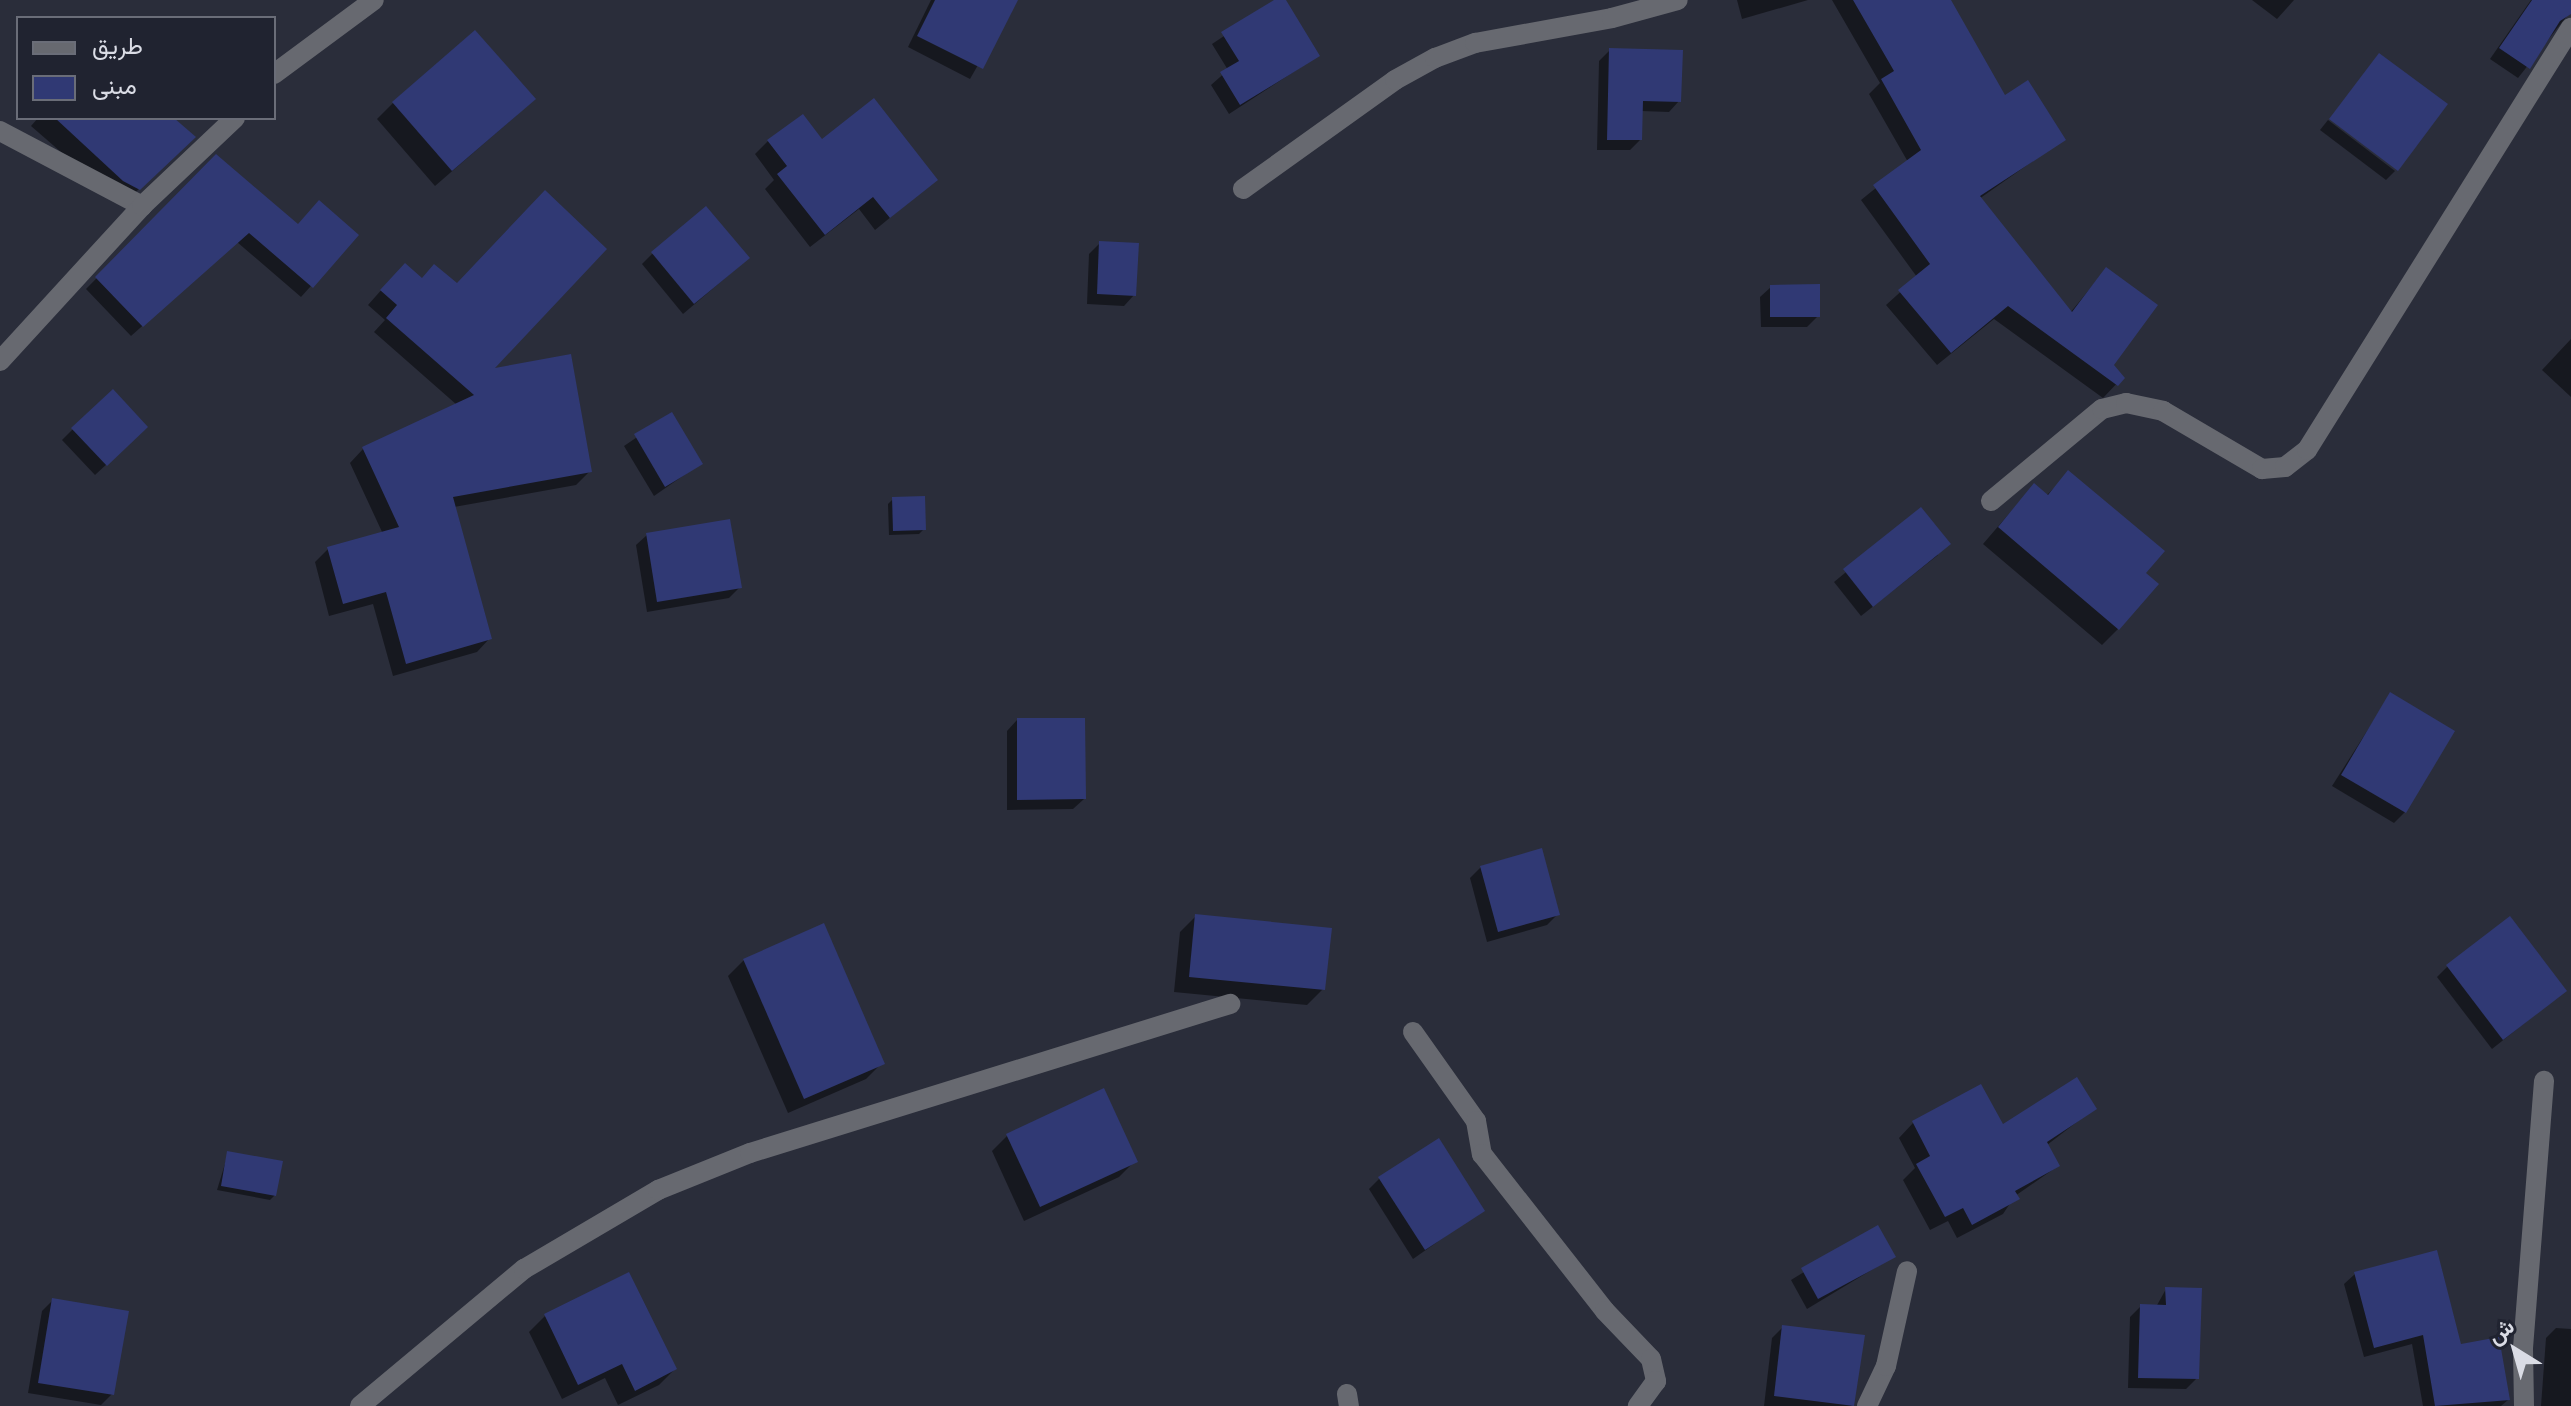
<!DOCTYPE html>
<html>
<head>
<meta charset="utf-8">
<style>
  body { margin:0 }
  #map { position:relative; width:2571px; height:1406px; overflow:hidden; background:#2a2d3a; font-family:Lato,Vazirmatn,sans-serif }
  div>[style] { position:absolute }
  .shadow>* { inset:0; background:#0007 }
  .building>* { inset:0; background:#303974 }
  .street>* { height:20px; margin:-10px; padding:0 10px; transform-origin:10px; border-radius:10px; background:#676970 }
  span { translate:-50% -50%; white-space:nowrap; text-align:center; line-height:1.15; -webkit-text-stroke:6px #202330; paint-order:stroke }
  .legend { position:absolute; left:16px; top:16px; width:260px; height:104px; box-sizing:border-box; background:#202330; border:2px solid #6a6d78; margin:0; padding:10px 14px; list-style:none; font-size:24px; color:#dadce5 }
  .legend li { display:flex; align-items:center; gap:16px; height:40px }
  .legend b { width:40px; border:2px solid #6a6d78 }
  .north { position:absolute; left:2475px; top:1310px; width:80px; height:80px; -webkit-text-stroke:6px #202330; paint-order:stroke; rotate:323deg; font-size:22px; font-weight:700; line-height:32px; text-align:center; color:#dadce5 }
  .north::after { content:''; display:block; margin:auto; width:28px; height:36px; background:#dadce5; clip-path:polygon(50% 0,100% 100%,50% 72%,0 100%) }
</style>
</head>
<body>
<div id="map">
  <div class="shadow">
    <i style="clip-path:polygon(931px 0,1015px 0,970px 79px,908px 47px)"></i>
    <i style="clip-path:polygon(1278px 0,1284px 0,1318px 56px,1229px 114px,1211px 85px,1228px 70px,1212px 44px)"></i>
    <i style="clip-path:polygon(1737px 0,1808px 0,1742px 19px)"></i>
    <i style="clip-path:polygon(1832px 0,1949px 0,2005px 98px,2063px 140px,1979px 199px,2070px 313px,2106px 269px,2112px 365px,2122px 378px,2103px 398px,1994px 319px,1937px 365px,1886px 305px,1917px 277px,1861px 200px,1908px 162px,1869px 94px,1880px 83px)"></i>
    <i style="clip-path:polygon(2252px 0,2294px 0,2277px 19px)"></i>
    <i style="clip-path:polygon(2531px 0,2552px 0,2570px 12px,2518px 78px,2490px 59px)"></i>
    <i style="clip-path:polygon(1610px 50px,1679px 101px,1669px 112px,1641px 111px,1640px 140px,1630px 150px,1597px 150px,1599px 61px)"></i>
    <i style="clip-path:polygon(393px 103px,517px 115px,435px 186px,377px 119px)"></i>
    <i style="clip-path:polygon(38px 118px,171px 118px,177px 153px,122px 205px,31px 126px)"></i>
    <i style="clip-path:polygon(2328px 120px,2395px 171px,2386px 180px,2320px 130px)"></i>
    <i style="clip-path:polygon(768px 141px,822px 142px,936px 180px,875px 230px,859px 209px,810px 247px,765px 189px,774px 180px,755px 154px)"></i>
    <i style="clip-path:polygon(216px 157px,297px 227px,356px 236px,301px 297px,237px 242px,131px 336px,86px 289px)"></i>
    <i style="clip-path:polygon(1100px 243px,1134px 295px,1124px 306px,1087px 304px,1089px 254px)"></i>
    <i style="clip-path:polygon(652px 254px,737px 268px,683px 314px,642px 264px)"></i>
    <i style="clip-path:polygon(391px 279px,590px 471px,576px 485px,454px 507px,490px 638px,477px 652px,393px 676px,373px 604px,329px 616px,315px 562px,328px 549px,383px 534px,350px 463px,363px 449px,457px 405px,374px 332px,385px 320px,368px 305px)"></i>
    <i style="clip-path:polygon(1771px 287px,1818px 316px,1807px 327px,1761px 327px,1760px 297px)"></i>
    <i style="clip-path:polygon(2571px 339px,2571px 397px,2542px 370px)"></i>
    <i style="clip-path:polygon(671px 414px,700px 464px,654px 496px,624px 446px)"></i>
    <i style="clip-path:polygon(73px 429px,135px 438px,95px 475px,62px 440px)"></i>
    <i style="clip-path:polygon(2069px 473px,2118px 629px,2102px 645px,1983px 544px,2019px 502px,2046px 496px)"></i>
    <i style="clip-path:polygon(893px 499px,924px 529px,919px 534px,889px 535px,888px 504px)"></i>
    <i style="clip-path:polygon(1921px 510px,1938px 555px,1861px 616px,1834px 582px)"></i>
    <i style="clip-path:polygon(647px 535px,740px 587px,729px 598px,647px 612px,636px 545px)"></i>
    <i style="clip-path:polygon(2390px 695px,2405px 812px,2394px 823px,2332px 786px)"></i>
    <i style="clip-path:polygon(1017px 720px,1084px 799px,1073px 809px,1007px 810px,1007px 731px)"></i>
    <i style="clip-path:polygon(1481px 867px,1558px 914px,1547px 925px,1487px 942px,1470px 878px)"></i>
    <i style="clip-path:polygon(1196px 916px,1323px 989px,1307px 1005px,1174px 992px,1180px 932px)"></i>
    <i style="clip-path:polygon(744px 960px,882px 1063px,866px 1079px,788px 1113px,728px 976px)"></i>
    <i style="clip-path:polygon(2448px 966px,2565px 991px,2492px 1049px,2437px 977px)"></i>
    <i style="clip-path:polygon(2095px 1108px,2047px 1145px,2058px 1166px,2015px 1196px,2003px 1214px,1957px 1238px,1948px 1221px,1930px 1230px,1903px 1180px,1915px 1168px,1899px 1138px,1913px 1123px,2002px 1126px)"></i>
    <i style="clip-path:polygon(1008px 1135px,1135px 1161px,1119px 1177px,1024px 1221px,992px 1151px)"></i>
    <i style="clip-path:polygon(228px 1154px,275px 1195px,270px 1200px,217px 1190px)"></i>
    <i style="clip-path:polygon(1380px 1178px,1483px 1210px,1413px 1259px,1369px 1189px)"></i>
    <i style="clip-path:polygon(1877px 1227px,1893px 1257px,1807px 1309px,1791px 1280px)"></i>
    <i style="clip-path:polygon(2355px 1274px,2460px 1346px,2508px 1400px,2501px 1406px,2423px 1406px,2412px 1344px,2364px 1357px,2344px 1284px)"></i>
    <i style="clip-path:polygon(2166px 1289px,2197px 1378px,2186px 1389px,2128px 1388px,2130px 1317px,2141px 1306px,2156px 1307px)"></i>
    <i style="clip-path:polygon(53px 1300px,112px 1394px,101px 1405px,28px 1393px,42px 1311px)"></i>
    <i style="clip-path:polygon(545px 1316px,675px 1369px,659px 1385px,618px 1405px,605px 1378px,562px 1399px,529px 1332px)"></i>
    <i style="clip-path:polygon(1783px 1327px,1852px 1405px,1851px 1406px,1764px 1406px,1772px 1338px)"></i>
    <i style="clip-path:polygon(2556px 1328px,2571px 1329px,2571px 1406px,2541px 1406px,2546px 1338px)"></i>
  </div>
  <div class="building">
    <i style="clip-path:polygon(935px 0,1018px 0,983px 69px,917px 36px)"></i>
    <i style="clip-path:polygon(1274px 0,1286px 0,1320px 56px,1240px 105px,1220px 72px,1239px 61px,1221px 32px)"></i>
    <i style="clip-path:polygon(1853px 0,1951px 0,2005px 95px,2028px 80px,2066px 140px,1980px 196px,2072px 312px,2106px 267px,2158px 305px,2114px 365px,2125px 378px,2118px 386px,2008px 306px,1951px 353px,1898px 290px,1930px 264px,1873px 185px,1921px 150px,1881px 79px,1894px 71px)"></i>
    <i style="clip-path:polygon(2532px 0,2571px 0,2571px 14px,2560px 21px,2530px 69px,2499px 48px)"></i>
    <i style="clip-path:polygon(475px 30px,536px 99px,452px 171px,392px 102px)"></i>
    <i style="clip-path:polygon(1609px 48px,1683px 50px,1681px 102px,1643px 101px,1642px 140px,1607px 140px)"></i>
    <i style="clip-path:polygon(2379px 53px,2448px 104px,2398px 171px,2329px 119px)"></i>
    <i style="clip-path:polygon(874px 98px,938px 180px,890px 218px,873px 197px,825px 235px,777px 174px,787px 166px,767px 140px,803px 114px,822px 139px)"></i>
    <i style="clip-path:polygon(55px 118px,174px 118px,196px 137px,140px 190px,123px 181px)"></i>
    <i style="clip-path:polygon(216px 154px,298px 224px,319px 200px,359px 235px,313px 288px,249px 233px,143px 327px,95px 277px)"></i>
    <i style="clip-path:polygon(545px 190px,607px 249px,495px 368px,571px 354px,592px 472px,453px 497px,492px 639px,406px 664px,386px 592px,343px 604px,327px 547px,399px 527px,362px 447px,474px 395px,386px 318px,397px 305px,380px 290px,405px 263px,422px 278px,434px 264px,457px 283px)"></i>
    <i style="clip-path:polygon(706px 206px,750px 258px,694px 304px,651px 252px)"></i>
    <i style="clip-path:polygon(1099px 241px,1139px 243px,1136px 296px,1097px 294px)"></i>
    <i style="clip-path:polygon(1820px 284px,1820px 317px,1770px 317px,1770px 285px)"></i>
    <i style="clip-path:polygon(113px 389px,148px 427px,107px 466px,71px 428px)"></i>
    <i style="clip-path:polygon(672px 412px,703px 464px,665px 487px,634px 434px)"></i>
    <i style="clip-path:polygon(2068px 470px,2165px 551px,2146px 573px,2159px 584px,2119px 630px,1998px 527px,2034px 483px,2048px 495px)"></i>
    <i style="clip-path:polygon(925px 496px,926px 530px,893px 531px,892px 497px)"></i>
    <i style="clip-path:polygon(1921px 507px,1951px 544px,1873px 607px,1843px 569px)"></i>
    <i style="clip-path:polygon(730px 519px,742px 588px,657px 602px,646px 533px)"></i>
    <i style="clip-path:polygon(2390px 692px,2455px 731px,2406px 813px,2341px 775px)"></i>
    <i style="clip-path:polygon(1017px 718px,1085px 718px,1086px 799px,1017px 800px)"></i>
    <i style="clip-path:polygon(1542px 848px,1560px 915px,1498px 932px,1480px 866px)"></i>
    <i style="clip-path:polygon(1195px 914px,1332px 928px,1325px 990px,1189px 977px)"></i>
    <i style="clip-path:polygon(2510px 916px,2567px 991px,2503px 1040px,2446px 965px)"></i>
    <i style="clip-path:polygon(824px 923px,885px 1064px,804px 1099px,743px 959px)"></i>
    <i style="clip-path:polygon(2077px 1077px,2097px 1109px,2047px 1142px,2060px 1166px,2015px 1191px,2020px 1199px,1972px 1225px,1963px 1208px,1945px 1217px,1916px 1164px,1930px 1156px,1912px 1121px,1981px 1084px,2003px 1124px)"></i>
    <i style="clip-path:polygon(1104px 1088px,1138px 1162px,1040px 1207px,1006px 1134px)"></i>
    <i style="clip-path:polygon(1439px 1138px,1485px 1211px,1425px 1250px,1378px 1177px)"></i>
    <i style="clip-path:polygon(227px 1151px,283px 1161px,276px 1196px,221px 1186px)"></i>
    <i style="clip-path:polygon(1878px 1225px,1896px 1257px,1818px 1299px,1801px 1268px)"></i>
    <i style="clip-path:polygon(2437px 1250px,2461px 1344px,2499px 1337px,2510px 1400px,2435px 1406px,2423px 1335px,2374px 1348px,2354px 1272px)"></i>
    <i style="clip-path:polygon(629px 1272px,677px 1369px,635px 1391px,622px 1364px,578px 1385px,544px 1314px)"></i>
    <i style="clip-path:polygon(2165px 1287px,2202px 1288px,2199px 1379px,2138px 1378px,2140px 1304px,2166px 1305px)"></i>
    <i style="clip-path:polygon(52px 1298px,129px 1311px,114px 1395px,38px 1383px)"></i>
    <i style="clip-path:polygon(1782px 1325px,1865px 1335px,1854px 1406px,1774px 1396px)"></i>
  </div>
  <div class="street">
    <i style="left:274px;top:74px;width:124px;rotate:-36.5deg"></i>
    <i style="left:0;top:131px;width:161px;rotate:27.8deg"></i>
    <i style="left:1243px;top:189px;width:187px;rotate:-35.6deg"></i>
    <i style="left:1395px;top:80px;width:46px;rotate:-28.8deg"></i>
    <i style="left:1435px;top:58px;width:43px;rotate:-20.6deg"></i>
    <i style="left:1475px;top:43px;width:139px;rotate:-10.3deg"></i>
    <i style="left:1612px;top:18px;width:68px;rotate:-15.3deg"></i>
    <i style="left:0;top:361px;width:210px;rotate:-47.5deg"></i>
    <i style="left:142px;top:206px;width:128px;rotate:-43.4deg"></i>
    <i style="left:1991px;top:501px;width:144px;rotate:-39.7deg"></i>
    <i style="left:2102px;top:409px;width:25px;rotate:-14deg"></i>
    <i style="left:2126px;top:403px;width:38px;rotate:12deg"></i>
    <i style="left:2163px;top:411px;width:115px;rotate:30.4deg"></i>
    <i style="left:2262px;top:469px;width:23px;rotate:-5deg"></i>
    <i style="left:2285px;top:467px;width:28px;rotate:-38deg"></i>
    <i style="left:2307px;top:450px;width:498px;rotate:-58deg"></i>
    <i style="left:1413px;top:1032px;width:109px;rotate:54.7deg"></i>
    <i style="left:1476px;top:1121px;width:34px;rotate:80deg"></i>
    <i style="left:1482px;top:1154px;width:199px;rotate:51.9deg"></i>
    <i style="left:1605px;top:1311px;width:66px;rotate:46.2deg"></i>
    <i style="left:1651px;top:1359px;width:23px;rotate:77deg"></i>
    <i style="left:1656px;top:1381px;width:31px;rotate:126deg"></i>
    <i style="left:1347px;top:1394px;width:12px;rotate:81deg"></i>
    <i style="left:360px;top:1406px;width:214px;rotate:-39.9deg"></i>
    <i style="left:524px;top:1269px;width:156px;rotate:-30.5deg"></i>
    <i style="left:658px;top:1190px;width:99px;rotate:-21.9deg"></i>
    <i style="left:750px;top:1153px;width:503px;rotate:-17.25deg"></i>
    <i style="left:1867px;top:1406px;width:44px;rotate:-64.6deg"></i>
    <i style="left:1886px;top:1366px;width:97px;rotate:-77.5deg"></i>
    <i style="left:2524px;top:1406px;width:58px;rotate:-91deg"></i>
    <i style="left:2523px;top:1348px;width:268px;rotate:-85.5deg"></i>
  </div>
  <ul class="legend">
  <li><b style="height:10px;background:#676970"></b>طريق</li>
  <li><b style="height:22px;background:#303974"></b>مبنى</li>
  </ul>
  <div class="north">ش</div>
</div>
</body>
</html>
